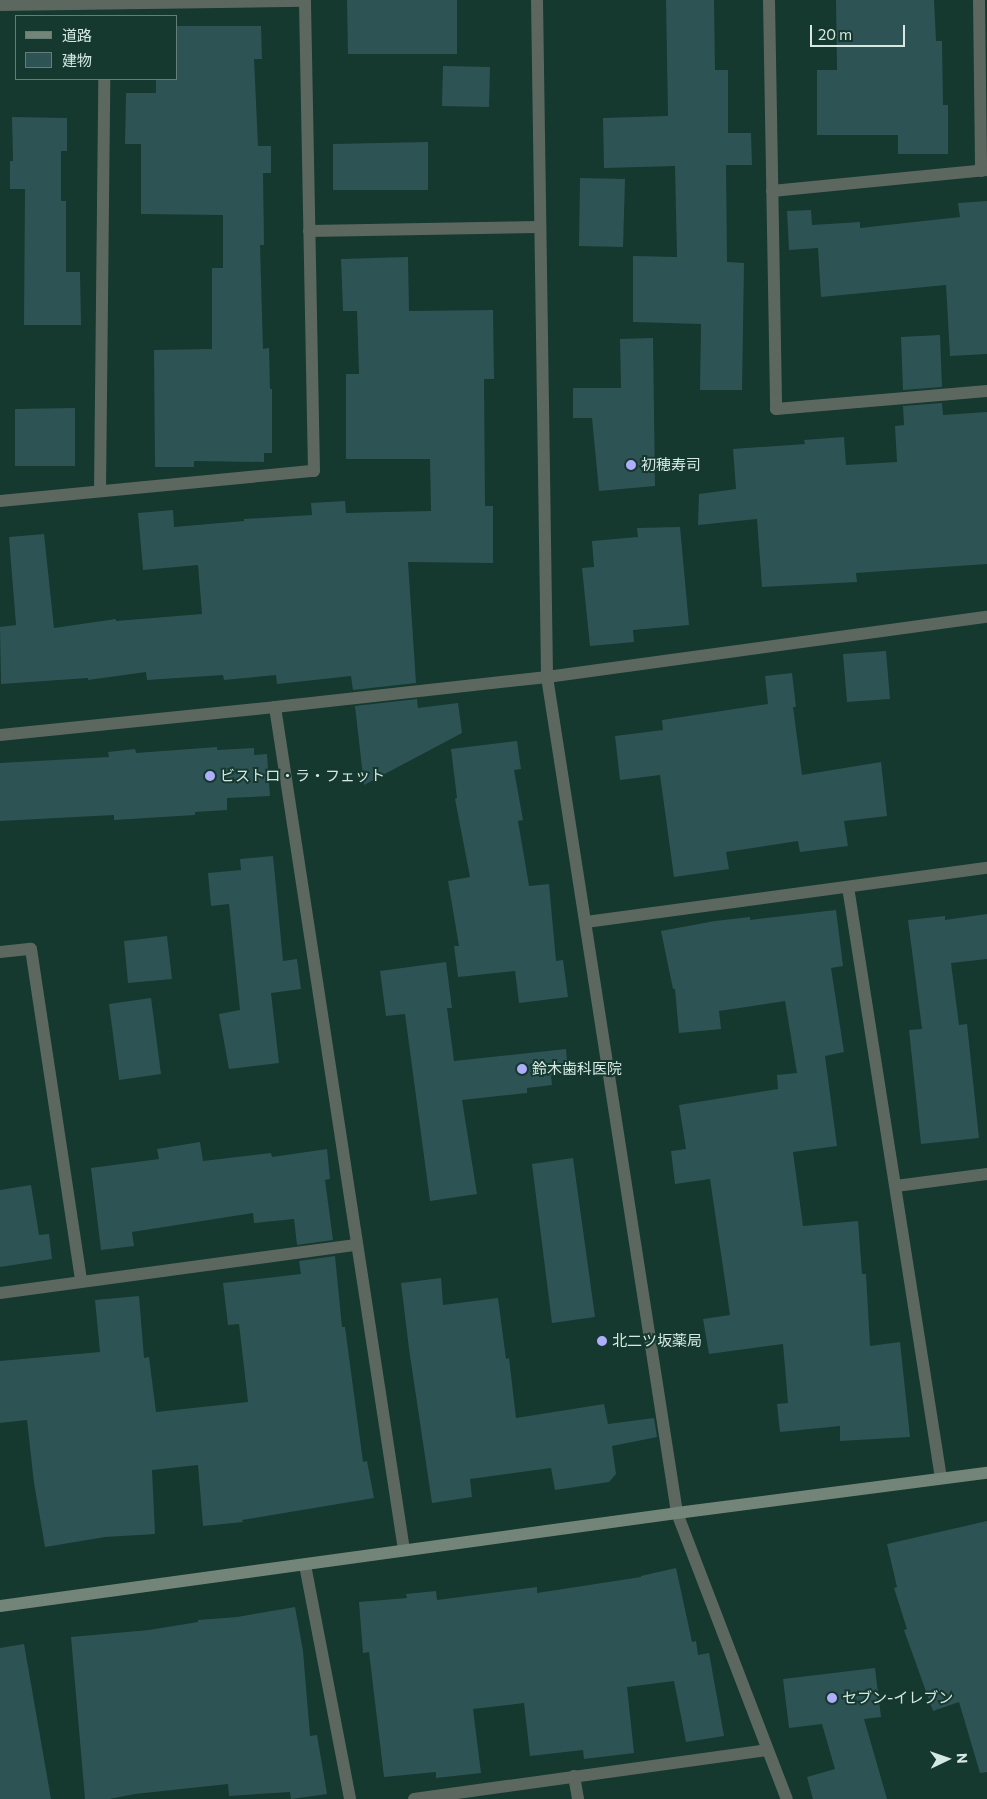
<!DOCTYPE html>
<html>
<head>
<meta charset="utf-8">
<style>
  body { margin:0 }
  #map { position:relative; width:987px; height:1799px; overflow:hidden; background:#15382f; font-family:Commissioner,"Noto Sans JP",sans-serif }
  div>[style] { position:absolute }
  .building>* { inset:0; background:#2e5354 }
  .street>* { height:12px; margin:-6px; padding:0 6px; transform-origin:6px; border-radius:6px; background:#5c675f }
  .secondary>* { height:12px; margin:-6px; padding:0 6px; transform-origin:6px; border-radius:6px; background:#738578 }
  .dots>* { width:14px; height:14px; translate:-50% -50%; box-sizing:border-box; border:2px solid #15382f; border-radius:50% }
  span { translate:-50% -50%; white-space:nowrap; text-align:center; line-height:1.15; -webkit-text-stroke:4px #15382f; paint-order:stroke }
  .poi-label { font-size:15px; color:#d5e8e2 }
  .left { translate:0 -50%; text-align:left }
  .legend { position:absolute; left:15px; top:15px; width:162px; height:65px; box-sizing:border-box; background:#15382f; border:1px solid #627e77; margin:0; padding:6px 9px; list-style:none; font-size:15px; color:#d5e8e2 }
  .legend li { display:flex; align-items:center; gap:10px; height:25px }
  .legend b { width:25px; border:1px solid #627e77 }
  .north { position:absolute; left:922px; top:1734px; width:50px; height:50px; -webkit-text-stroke:4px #15382f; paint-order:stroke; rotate:87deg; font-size:14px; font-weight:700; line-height:20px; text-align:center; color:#d5e8e2 }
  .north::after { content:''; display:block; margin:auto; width:18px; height:22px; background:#d5e8e2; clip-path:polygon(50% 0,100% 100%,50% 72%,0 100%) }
  .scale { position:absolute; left:810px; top:25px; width:95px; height:22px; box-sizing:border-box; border:2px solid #d5e8e2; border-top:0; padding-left:6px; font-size:15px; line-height:18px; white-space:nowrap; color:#d5e8e2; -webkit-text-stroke:4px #15382f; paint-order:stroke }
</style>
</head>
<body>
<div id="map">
  <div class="building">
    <i style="clip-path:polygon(347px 0,457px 0,457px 54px,348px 54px)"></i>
    <i style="clip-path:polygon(666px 0,714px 0,715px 70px,728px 70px,728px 133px,751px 133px,752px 165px,726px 165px,727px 262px,744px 263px,742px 390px,700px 390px,701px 324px,633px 322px,633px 256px,677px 257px,675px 166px,604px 168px,603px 118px,668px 116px)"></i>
    <i style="clip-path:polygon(836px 0,934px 0,936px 41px,942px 41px,943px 105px,948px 105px,948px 154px,898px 154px,898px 135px,817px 135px,817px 70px,837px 70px)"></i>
    <i style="clip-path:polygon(176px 26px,261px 26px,262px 59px,254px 59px,258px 146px,271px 146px,271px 173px,263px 173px,264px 245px,260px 245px,263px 349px,269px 348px,270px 389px,272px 389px,272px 453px,264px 453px,264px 462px,194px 461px,194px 467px,155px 467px,154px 350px,212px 349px,212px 268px,223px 268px,223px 215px,141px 214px,141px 144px,125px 144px,126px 93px,156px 93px,156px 79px,176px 79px)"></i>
    <i style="clip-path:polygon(443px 66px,490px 67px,489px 107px,442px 106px)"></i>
    <i style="clip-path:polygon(12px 117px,67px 118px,67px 151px,61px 151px,61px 201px,66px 201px,66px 272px,80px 272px,81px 325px,24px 325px,25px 189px,10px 189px,10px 161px,13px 161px)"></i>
    <i style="clip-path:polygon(428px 142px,428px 190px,333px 190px,333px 144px)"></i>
    <i style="clip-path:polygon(580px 178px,625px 179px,623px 247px,579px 246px)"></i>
    <i style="clip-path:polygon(987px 201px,987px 354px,950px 356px,946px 285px,821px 297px,818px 248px,789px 250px,787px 211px,811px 210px,812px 225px,860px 222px,860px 228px,960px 217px,958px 203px)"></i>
    <i style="clip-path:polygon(408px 257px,409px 311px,493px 310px,494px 379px,484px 379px,485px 506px,493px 506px,493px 563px,408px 562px,416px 683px,353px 690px,351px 676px,277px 684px,276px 675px,224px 680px,223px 675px,147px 680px,146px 672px,88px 680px,88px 678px,1px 684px,0 627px,16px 625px,9px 537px,44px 534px,54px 628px,116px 619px,116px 621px,202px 614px,198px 565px,143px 570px,138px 513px,173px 510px,174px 527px,244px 521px,244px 519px,312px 515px,311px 503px,345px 501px,346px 513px,431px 511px,430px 459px,346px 459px,346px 374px,359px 374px,357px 311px,343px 311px,341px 259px)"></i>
    <i style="clip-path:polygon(940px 335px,942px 387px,903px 390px,901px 337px)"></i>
    <i style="clip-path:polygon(653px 338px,655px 486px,599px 491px,592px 418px,573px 418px,573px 388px,621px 388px,620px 339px)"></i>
    <i style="clip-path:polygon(942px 403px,943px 415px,987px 412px,987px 564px,856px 573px,857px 582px,762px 587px,757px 519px,698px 525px,699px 494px,736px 489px,733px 449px,805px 444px,804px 440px,844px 437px,846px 465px,897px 462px,895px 426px,904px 425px,903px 406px)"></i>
    <i style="clip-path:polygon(75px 408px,75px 466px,15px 466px,15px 409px)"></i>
    <i style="clip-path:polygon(680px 527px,689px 625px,633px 630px,634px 642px,590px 646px,582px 568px,594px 567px,592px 541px,638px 537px,637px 528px)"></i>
    <i style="clip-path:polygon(886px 651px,890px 699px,847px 702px,843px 654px)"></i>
    <i style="clip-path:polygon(792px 673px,796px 707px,793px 707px,802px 775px,881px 762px,887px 816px,844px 821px,848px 846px,800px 852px,798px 841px,726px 852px,729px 869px,674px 877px,660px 775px,620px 780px,615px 736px,663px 730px,662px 720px,768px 704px,765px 676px)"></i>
    <i style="clip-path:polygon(417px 699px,418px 708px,458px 703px,462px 733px,364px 785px,355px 706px)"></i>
    <i style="clip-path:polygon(517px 741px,521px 769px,514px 770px,523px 820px,518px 821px,529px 886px,549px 884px,556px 961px,563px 960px,568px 997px,519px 1003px,515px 971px,458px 977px,454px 946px,459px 946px,448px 881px,470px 877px,455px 799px,457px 798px,451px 749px)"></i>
    <i style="clip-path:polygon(217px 747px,217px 750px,254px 748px,254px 755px,267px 754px,270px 796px,227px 798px,227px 810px,195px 812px,195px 815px,114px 820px,114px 815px,0 821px,0 763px,109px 757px,108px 752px,135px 749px,136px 753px)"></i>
    <i style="clip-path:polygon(273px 856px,283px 961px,297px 959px,301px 989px,271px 993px,279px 1063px,229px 1069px,219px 1014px,240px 1010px,229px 904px,211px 906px,208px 873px,241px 870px,240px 859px)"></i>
    <i style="clip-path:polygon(836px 910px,843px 966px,831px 968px,844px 1052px,825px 1056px,837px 1146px,793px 1152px,803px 1226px,858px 1221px,862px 1274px,866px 1274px,870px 1346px,900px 1342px,910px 1437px,840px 1441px,840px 1426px,780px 1432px,777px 1404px,788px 1403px,783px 1344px,709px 1354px,703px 1319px,730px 1315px,710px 1179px,675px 1184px,671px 1151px,686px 1149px,679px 1105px,778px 1089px,777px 1075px,797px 1073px,785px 1001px,719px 1011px,721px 1029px,679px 1033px,675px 989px,673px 989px,661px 931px,715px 921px,750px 917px,750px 920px)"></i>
    <i style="clip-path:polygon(987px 914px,987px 959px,951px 963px,959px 1025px,967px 1024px,979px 1138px,921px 1144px,909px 1030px,922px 1029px,908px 920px,945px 916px,945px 920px)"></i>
    <i style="clip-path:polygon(167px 936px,172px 979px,128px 983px,124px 941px)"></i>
    <i style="clip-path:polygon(446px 962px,452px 1008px,447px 1008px,454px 1061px,566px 1049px,568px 1073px,551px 1075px,552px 1085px,527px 1088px,527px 1093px,462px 1100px,477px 1194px,430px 1201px,405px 1014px,386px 1016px,380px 971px)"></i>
    <i style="clip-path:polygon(151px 998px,161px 1074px,119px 1080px,109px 1004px)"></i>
    <i style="clip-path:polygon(200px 1142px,203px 1161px,271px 1153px,272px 1157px,327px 1149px,330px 1179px,325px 1180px,333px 1240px,297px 1245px,294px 1219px,254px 1223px,253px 1213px,132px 1232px,134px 1246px,101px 1250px,91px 1168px,159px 1159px,157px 1149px)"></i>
    <i style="clip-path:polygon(573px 1158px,595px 1317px,552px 1323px,532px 1164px)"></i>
    <i style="clip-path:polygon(31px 1185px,39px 1235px,49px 1234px,52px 1259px,0 1267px,0 1190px)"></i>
    <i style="clip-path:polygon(335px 1256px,342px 1327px,345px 1327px,363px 1462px,367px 1461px,374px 1498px,242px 1520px,243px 1522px,203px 1526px,198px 1465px,152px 1470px,155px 1534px,105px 1537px,45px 1547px,34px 1483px,27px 1420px,0 1423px,0 1361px,100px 1352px,95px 1300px,139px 1296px,144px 1358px,149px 1357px,156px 1412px,248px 1402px,239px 1324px,228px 1325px,223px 1283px,301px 1274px,299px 1261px)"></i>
    <i style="clip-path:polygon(441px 1278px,443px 1305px,498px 1298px,506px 1359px,509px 1358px,516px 1418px,604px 1404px,608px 1424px,654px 1418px,657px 1437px,612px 1446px,616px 1474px,609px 1482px,555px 1490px,551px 1468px,470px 1479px,472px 1497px,432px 1503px,409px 1349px,401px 1283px)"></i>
    <i style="clip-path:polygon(987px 1521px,987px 1772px,980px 1773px,959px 1702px,933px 1711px,904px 1630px,907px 1629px,894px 1588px,897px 1587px,887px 1544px)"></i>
    <i style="clip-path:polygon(676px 1568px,692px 1642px,696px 1641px,698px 1655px,709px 1653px,724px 1736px,686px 1742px,674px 1681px,627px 1687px,634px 1753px,584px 1759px,583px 1750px,530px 1756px,524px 1703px,473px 1709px,481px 1773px,436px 1778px,436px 1772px,384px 1777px,369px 1652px,363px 1653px,359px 1602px,407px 1598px,406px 1594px,436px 1591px,437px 1600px,537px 1587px,537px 1593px,641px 1577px,641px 1576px)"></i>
    <i style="clip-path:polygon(295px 1607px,303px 1651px,310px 1736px,317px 1735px,327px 1794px,291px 1799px,290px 1792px,229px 1796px,228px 1784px,135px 1794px,109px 1799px,85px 1799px,71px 1637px,149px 1630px,198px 1622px,198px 1620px,237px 1617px)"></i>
    <i style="clip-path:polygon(24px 1644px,51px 1799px,0 1799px,0 1648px)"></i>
    <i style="clip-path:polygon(875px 1668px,881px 1717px,864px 1719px,887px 1799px,813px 1799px,807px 1777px,835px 1769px,822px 1724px,789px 1728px,783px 1679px)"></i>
  </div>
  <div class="street">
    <i style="left:537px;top:0;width:677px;rotate:89.15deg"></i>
    <i style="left:547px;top:677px;width:846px;rotate:81.16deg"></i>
    <i style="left:677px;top:1513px;width:306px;rotate:69deg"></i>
    <i style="left:769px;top:0;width:409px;rotate:89deg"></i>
    <i style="left:776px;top:409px;width:212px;rotate:-4.9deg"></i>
    <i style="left:979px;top:0;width:171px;rotate:89.3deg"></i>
    <i style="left:0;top:5px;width:305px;rotate:-0.8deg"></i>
    <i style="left:772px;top:191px;width:216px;rotate:-5.6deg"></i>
    <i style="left:309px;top:231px;width:230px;rotate:-1deg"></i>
    <i style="left:100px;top:491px;width:412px;rotate:-89.4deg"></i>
    <i style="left:0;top:501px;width:315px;rotate:-5.5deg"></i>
    <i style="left:314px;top:471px;width:471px;rotate:-91.1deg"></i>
    <i style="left:275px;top:707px;width:853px;rotate:81.3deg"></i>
    <i style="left:0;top:735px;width:276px;rotate:-5.8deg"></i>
    <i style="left:275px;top:707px;width:274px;rotate:-6.3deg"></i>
    <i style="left:547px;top:677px;width:444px;rotate:-7.8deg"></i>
    <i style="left:848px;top:887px;width:598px;rotate:81.06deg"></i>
    <i style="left:586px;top:922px;width:405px;rotate:-7.7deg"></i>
    <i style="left:0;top:952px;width:31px;rotate:-6deg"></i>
    <i style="left:31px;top:949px;width:336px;rotate:81.4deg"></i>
    <i style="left:896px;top:1186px;width:92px;rotate:-7.5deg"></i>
    <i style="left:0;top:1293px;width:359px;rotate:-7.7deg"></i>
    <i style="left:305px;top:1565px;width:238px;rotate:79.1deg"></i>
    <i style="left:574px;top:1776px;width:23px;rotate:80deg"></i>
    <i style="left:414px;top:1799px;width:356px;rotate:-7.9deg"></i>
  </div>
  <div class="secondary">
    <i style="left:0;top:1606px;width:683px;rotate:-7.82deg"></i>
    <i style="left:677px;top:1513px;width:313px;rotate:-7.4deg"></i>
  </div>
  <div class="dots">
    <i style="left:631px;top:465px;background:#aeaefb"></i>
    <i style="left:210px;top:776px;background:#aeaefb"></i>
    <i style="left:522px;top:1069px;background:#aeaefb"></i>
    <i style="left:602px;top:1341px;background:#aeaefb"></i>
    <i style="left:832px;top:1698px;background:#aeaefb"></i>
  </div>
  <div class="poi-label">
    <span class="left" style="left:641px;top:465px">初穂寿司</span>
    <span class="left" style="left:220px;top:776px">ビストロ・ラ・フェット</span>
    <span class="left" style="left:532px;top:1069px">鈴木歯科医院</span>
    <span class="left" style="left:612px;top:1341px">北二ツ坂薬局</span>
    <span class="left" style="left:842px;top:1698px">セブン-イレブン</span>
  </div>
  <ul class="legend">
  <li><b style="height:6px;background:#738578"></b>道路</li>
  <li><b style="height:14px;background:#2e5354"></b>建物</li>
  </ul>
  <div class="north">N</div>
  <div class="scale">20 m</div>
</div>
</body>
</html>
